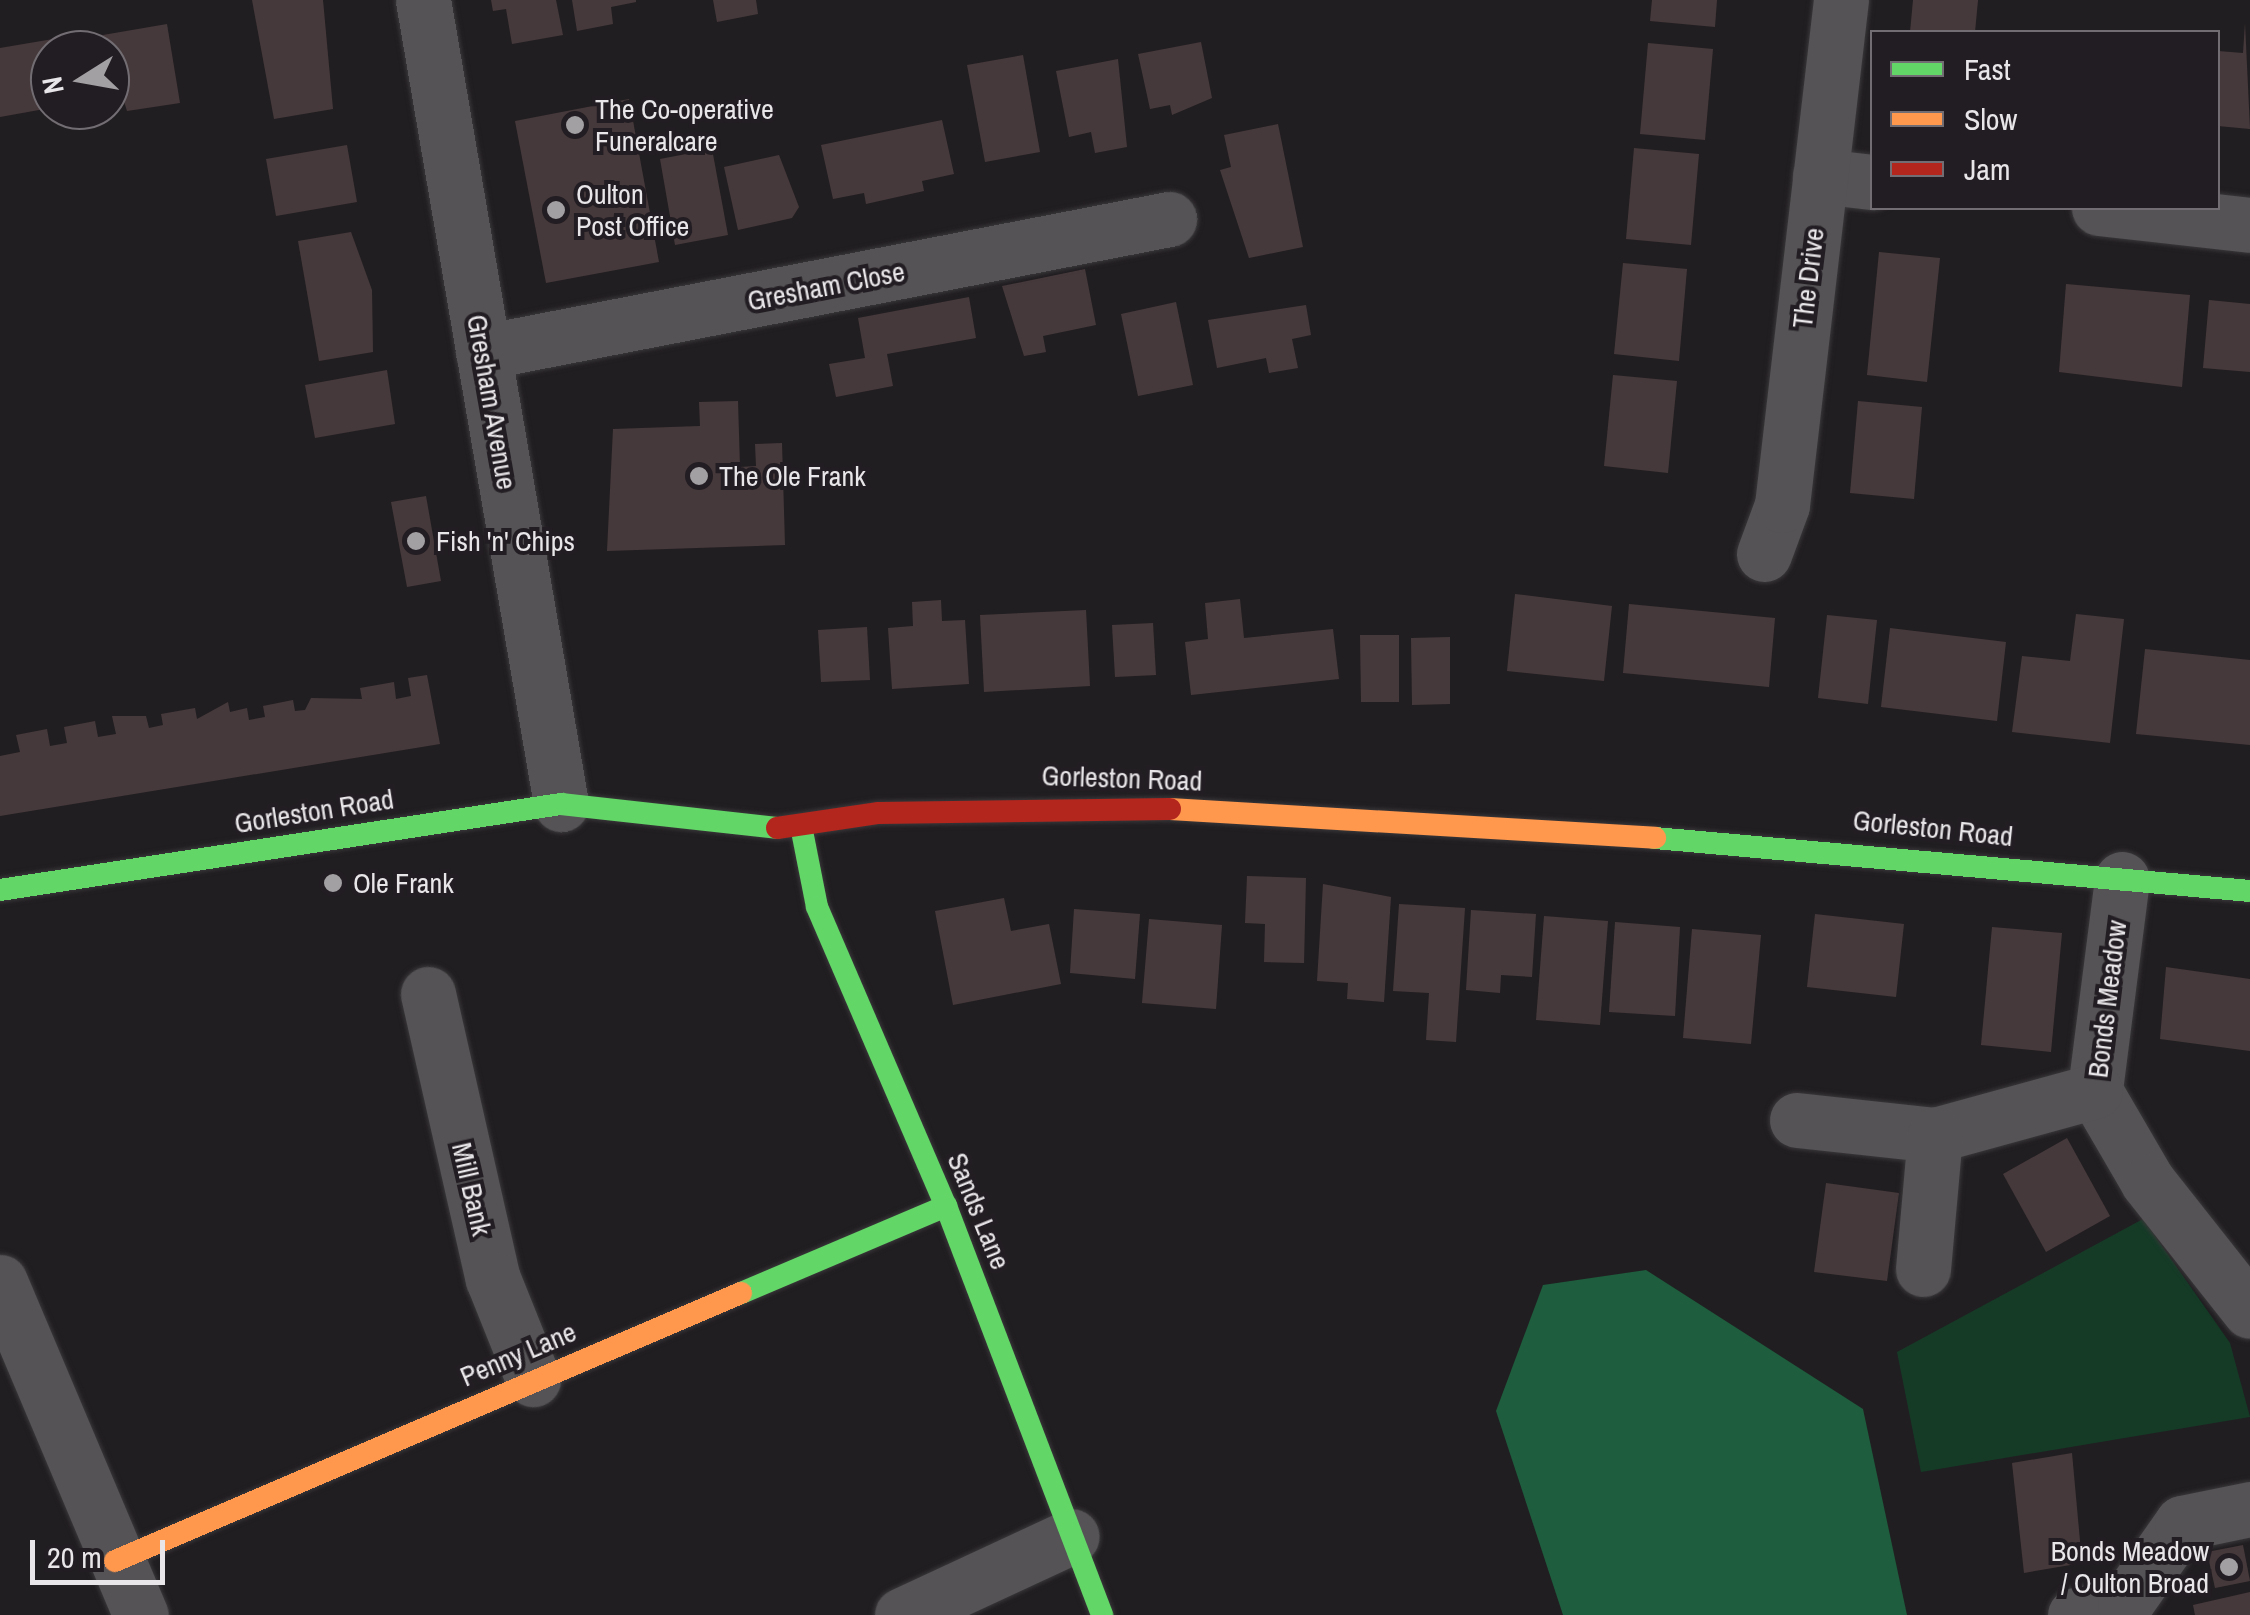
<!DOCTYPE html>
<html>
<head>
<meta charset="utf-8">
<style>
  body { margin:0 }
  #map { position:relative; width:2250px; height:1615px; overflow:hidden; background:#211e21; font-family:"Archivo Narrow",sans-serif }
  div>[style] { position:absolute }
  .green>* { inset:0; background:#153b27 }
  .forest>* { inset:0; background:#1e5d3d }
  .building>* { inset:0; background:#46393b }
  .roads { filter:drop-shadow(0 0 2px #3a383a) drop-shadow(0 0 2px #3a383a) }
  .street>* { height:55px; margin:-27.5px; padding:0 27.5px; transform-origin:27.5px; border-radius:27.5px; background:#555355 }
  .fast>* { height:22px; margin:-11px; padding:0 11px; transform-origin:11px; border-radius:11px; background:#63d668 }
  .slow>* { height:22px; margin:-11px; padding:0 11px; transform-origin:11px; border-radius:11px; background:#ff974d }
  .jam>* { height:22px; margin:-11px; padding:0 11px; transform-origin:11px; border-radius:11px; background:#b3261e }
  .dots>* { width:28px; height:28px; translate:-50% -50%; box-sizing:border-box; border:5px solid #221d22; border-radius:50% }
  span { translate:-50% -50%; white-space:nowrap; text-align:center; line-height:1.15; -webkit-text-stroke:8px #221d22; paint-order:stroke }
  .poi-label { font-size:28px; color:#e9e6e9 }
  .left { translate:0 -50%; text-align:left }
  .right { translate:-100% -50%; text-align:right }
  .street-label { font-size:28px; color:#e9e6e9 }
  .legend { position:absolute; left:1870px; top:30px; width:350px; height:180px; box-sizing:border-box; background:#221d22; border:2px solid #726d72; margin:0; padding:12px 18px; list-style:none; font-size:30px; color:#e9e6e9 }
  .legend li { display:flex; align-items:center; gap:20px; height:50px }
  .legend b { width:50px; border:2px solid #726d72 }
  .north { position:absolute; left:30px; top:30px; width:100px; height:100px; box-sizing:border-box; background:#221d22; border:2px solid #726d72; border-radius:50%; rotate:259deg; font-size:28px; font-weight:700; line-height:40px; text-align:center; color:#e9e6e9 }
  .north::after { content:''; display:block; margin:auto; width:35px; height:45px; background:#a3a0a3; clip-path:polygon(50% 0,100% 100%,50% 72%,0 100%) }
  .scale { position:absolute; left:30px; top:1540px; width:135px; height:45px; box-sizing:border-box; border:5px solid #e9e6e9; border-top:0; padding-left:12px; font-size:30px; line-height:35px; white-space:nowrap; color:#e9e6e9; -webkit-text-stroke:8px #221d22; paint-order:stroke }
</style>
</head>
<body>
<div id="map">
  <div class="green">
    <i style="clip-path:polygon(2143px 1219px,2230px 1343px,2250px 1417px,1921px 1472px,1897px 1352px)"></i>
  </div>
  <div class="forest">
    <i style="clip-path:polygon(1646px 1270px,1863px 1409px,1907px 1615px,1563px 1615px,1496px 1411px,1543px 1285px)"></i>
  </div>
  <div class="building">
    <i style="clip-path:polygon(252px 0,323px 0,333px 109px,274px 119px)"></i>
    <i style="clip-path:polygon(491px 0,556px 0,563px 35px,512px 44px,506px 9px,493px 11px)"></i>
    <i style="clip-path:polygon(572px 0,636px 0,636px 2px,611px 7px,613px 24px,577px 31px)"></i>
    <i style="clip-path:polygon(713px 0,756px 0,758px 14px,717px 22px)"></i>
    <i style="clip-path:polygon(1652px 0,1717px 0,1715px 27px,1650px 21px)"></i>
    <i style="clip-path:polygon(1913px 0,1978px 0,1975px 32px,1910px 32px)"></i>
    <i style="clip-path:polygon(2245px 23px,2250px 129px,2218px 126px,2218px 51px,2243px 53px)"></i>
    <i style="clip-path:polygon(167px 24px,180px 103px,127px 111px,103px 35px)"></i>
    <i style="clip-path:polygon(53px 39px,50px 108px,0 117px,0 48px)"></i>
    <i style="clip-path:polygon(1201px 42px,1212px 98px,1172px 115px,1170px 105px,1150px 109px,1138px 54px)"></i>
    <i style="clip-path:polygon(1648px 43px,1713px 49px,1705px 140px,1640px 134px)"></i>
    <i style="clip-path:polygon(1023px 55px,1040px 152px,985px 162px,967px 65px)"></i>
    <i style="clip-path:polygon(1118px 59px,1127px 147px,1095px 153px,1091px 132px,1069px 137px,1056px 71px)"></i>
    <i style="clip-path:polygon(629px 99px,659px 262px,546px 283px,515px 121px)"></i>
    <i style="clip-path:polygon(942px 120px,954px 174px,922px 181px,924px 191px,866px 204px,864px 193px,833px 199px,821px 145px)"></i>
    <i style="clip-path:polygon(1278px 124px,1303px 247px,1249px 258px,1220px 170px,1231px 167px,1224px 135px)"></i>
    <i style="clip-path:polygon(347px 145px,357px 202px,276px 216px,266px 159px)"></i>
    <i style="clip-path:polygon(1634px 148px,1699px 154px,1691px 245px,1626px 239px)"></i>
    <i style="clip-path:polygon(712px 149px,728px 235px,675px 245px,660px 159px)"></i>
    <i style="clip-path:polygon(779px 155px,799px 207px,792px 218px,738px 230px,724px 167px)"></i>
    <i style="clip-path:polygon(351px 232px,372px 290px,373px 352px,319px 361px,298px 241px)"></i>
    <i style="clip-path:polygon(1879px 252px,1940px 258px,1927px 382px,1867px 375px)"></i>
    <i style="clip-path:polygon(1623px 263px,1687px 269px,1679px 361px,1614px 354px)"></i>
    <i style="clip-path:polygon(1085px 269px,1096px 325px,1043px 336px,1046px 352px,1024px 356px,1002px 286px)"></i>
    <i style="clip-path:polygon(2066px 284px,2190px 295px,2182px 387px,2059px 372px)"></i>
    <i style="clip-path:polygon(969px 297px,976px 338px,887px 354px,893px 386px,836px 397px,829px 364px,865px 358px,858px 318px)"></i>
    <i style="clip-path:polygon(2209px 300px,2250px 304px,2250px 372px,2203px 368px)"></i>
    <i style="clip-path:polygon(1176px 302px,1193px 385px,1138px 396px,1121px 314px)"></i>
    <i style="clip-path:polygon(1306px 305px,1311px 335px,1292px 339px,1298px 368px,1269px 373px,1266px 358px,1217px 368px,1208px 320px)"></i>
    <i style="clip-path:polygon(387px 370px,395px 424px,315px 438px,305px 385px)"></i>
    <i style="clip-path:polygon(1613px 375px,1677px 381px,1668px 473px,1604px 466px)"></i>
    <i style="clip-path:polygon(738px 401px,740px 467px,756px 466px,755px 444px,782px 443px,785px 545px,607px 551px,613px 429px,700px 426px,699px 402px)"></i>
    <i style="clip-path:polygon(1858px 401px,1922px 407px,1914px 499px,1850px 493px)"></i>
    <i style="clip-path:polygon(426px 496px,441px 581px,407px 587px,391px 502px)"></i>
    <i style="clip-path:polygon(1515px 594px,1612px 606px,1604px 681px,1507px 671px)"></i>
    <i style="clip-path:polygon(1240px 599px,1244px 638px,1333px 629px,1339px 679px,1191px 695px,1185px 642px,1208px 639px,1205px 603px)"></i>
    <i style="clip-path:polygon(941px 600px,942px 621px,965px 620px,969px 684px,892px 689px,888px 628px,913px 626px,912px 602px)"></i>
    <i style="clip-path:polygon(1629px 604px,1775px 618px,1769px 687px,1623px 673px)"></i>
    <i style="clip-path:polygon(1086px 610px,1090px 686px,984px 692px,980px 615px)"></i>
    <i style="clip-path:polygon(2076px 614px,2124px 619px,2110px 743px,2012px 732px,2022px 656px,2070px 661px)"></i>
    <i style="clip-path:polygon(1827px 615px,1877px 620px,1868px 704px,1818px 698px)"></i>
    <i style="clip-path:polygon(1153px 623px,1156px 675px,1115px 677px,1112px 625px)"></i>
    <i style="clip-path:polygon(867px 627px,870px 680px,821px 682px,818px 630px)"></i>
    <i style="clip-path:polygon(1890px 628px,2006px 642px,1997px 721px,1881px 707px)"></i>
    <i style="clip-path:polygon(1360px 635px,1399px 635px,1399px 702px,1361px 702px)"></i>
    <i style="clip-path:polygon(1450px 637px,1450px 704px,1412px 705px,1411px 638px)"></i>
    <i style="clip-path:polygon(2145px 649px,2250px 660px,2250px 745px,2136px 734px)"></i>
    <i style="clip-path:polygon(427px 675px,440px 744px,0 816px,0 756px,20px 752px,16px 735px,47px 729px,50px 746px,67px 743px,64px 727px,95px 721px,98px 737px,116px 734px,112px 716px,146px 716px,149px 728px,163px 725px,161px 714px,195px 708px,197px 719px,228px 702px,230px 712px,247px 708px,249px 720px,265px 717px,263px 706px,293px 700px,295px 711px,305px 710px,311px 698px,362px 699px,360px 688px,394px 682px,396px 699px,411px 696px,408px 678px)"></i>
    <i style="clip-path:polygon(1247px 876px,1306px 878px,1304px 963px,1264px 962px,1265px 924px,1245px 923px)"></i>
    <i style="clip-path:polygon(1323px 884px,1391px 897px,1384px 1002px,1347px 999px,1348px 983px,1317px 981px)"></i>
    <i style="clip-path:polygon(1004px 898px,1011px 931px,1049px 924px,1061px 984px,953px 1005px,935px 911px)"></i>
    <i style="clip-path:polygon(1399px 904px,1465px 908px,1456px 1042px,1426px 1040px,1429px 993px,1393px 991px)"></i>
    <i style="clip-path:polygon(1074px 909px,1140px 914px,1135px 979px,1070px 973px)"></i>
    <i style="clip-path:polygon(1471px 910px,1536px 914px,1532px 977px,1501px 975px,1500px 993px,1466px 990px)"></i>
    <i style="clip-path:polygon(1815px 914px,1904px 924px,1896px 997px,1807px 987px)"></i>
    <i style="clip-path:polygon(1544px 916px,1608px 921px,1600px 1025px,1536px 1020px)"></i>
    <i style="clip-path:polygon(1149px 919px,1222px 925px,1216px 1009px,1142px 1003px)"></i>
    <i style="clip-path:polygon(1615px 922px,1680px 927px,1675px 1016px,1609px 1012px)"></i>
    <i style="clip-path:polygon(1992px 927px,2062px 933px,2051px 1052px,1981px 1045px)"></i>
    <i style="clip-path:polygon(1692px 929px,1761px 935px,1751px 1044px,1683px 1038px)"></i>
    <i style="clip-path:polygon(2166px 967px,2250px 979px,2250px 1051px,2160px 1039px)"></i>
    <i style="clip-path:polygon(2067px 1138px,2110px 1216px,2046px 1252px,2003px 1174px)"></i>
    <i style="clip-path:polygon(1826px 1183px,1899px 1193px,1887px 1281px,1814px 1272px)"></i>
    <i style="clip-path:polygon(2072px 1453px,2082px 1563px,2024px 1573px,2012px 1463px)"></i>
    <i style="clip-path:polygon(2243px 1545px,2250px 1581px,2215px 1588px,2207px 1552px)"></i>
    <i style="clip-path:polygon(2250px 1592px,2250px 1615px,2195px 1615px,2193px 1605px)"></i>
  </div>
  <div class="roads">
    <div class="street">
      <i style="left:423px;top:0;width:816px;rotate:80.26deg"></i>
      <i style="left:1820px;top:176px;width:52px;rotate:6.6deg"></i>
      <i style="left:2099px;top:208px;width:152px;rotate:6.4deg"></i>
      <i style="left:483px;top:352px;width:699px;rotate:-10.97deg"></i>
      <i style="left:1764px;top:554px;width:52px;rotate:-69.8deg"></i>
      <i style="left:1782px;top:505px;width:508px;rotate:-83.34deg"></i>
      <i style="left:2122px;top:879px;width:214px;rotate:97.3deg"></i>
      <i style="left:2095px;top:1091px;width:105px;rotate:59.8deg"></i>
      <i style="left:2148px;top:1182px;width:164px;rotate:51.7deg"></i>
      <i style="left:428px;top:994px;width:292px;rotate:77.2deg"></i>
      <i style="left:493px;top:1279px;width:108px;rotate:68.2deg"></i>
      <i style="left:1797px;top:1120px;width:139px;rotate:6.2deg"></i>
      <i style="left:1935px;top:1135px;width:166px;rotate:-15.4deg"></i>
      <i style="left:1923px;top:1269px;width:135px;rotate:-84.9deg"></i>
      <i style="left:0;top:1282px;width:362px;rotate:67.1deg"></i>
      <i style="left:902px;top:1615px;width:187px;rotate:-24.9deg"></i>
      <i style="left:2075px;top:1615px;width:51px;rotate:-12.4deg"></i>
      <i style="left:2125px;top:1604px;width:99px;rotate:-54.9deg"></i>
      <i style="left:2182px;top:1523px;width:69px;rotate:-11.6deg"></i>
    </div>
    <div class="fast">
      <i style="left:802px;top:831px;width:77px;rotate:78.8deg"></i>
      <i style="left:817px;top:907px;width:326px;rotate:66.7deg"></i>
      <i style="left:946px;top:1206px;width:438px;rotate:69.1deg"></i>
      <i style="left:1655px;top:838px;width:597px;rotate:5.09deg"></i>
      <i style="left:0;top:890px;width:568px;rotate:-8.72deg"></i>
      <i style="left:561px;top:804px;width:217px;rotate:6.3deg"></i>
      <i style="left:741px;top:1293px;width:223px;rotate:-23deg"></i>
    </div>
    <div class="slow">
      <i style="left:1170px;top:809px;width:486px;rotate:3.4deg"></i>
      <i style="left:115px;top:1561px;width:681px;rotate:-23.18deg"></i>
    </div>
    <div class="jam">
      <i style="left:777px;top:828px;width:103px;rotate:-8.4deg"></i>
      <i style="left:879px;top:813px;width:291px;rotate:-0.8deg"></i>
    </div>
  </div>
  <div class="dots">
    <i style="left:575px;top:125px;background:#a3a0a3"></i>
    <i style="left:556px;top:210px;background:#a3a0a3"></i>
    <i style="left:699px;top:476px;background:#a3a0a3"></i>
    <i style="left:416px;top:541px;background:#a3a0a3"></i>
    <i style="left:333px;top:883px;background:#a3a0a3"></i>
    <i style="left:2229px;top:1567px;background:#a3a0a3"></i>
  </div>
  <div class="poi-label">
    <span class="left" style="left:595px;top:125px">The Co-operative<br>Funeralcare</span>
    <span class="left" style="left:576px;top:210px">Oulton<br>Post Office</span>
    <span class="left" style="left:719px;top:476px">The Ole Frank</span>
    <span class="left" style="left:436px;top:541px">Fish 'n' Chips</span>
    <span class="left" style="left:353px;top:883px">Ole Frank</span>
    <span class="right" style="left:2209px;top:1567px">Bonds Meadow<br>/ Oulton Broad</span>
  </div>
  <div class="street-label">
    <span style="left:1808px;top:278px;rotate:-83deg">The Drive</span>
    <span style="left:826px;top:286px;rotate:-11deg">Gresham Close</span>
    <span style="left:492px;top:402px;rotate:80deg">Gresham Avenue</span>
    <span style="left:1122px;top:778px;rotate:2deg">Gorleston Road</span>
    <span style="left:314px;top:811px;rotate:-9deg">Gorleston Road</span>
    <span style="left:1933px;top:828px;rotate:6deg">Gorleston Road</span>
    <span style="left:2107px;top:999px;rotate:-83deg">Bonds Meadow</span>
    <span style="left:472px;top:1189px;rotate:77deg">Mill Bank</span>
    <span style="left:979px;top:1211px;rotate:68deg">Sands Lane</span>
    <span style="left:518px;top:1354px;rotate:-23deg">Penny Lane</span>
  </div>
  <ul class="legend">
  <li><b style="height:12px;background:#63d668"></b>Fast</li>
  <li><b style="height:12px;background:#ff974d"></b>Slow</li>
  <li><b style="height:12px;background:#b3261e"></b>Jam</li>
  </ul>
  <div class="north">N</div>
  <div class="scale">20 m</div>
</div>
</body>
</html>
